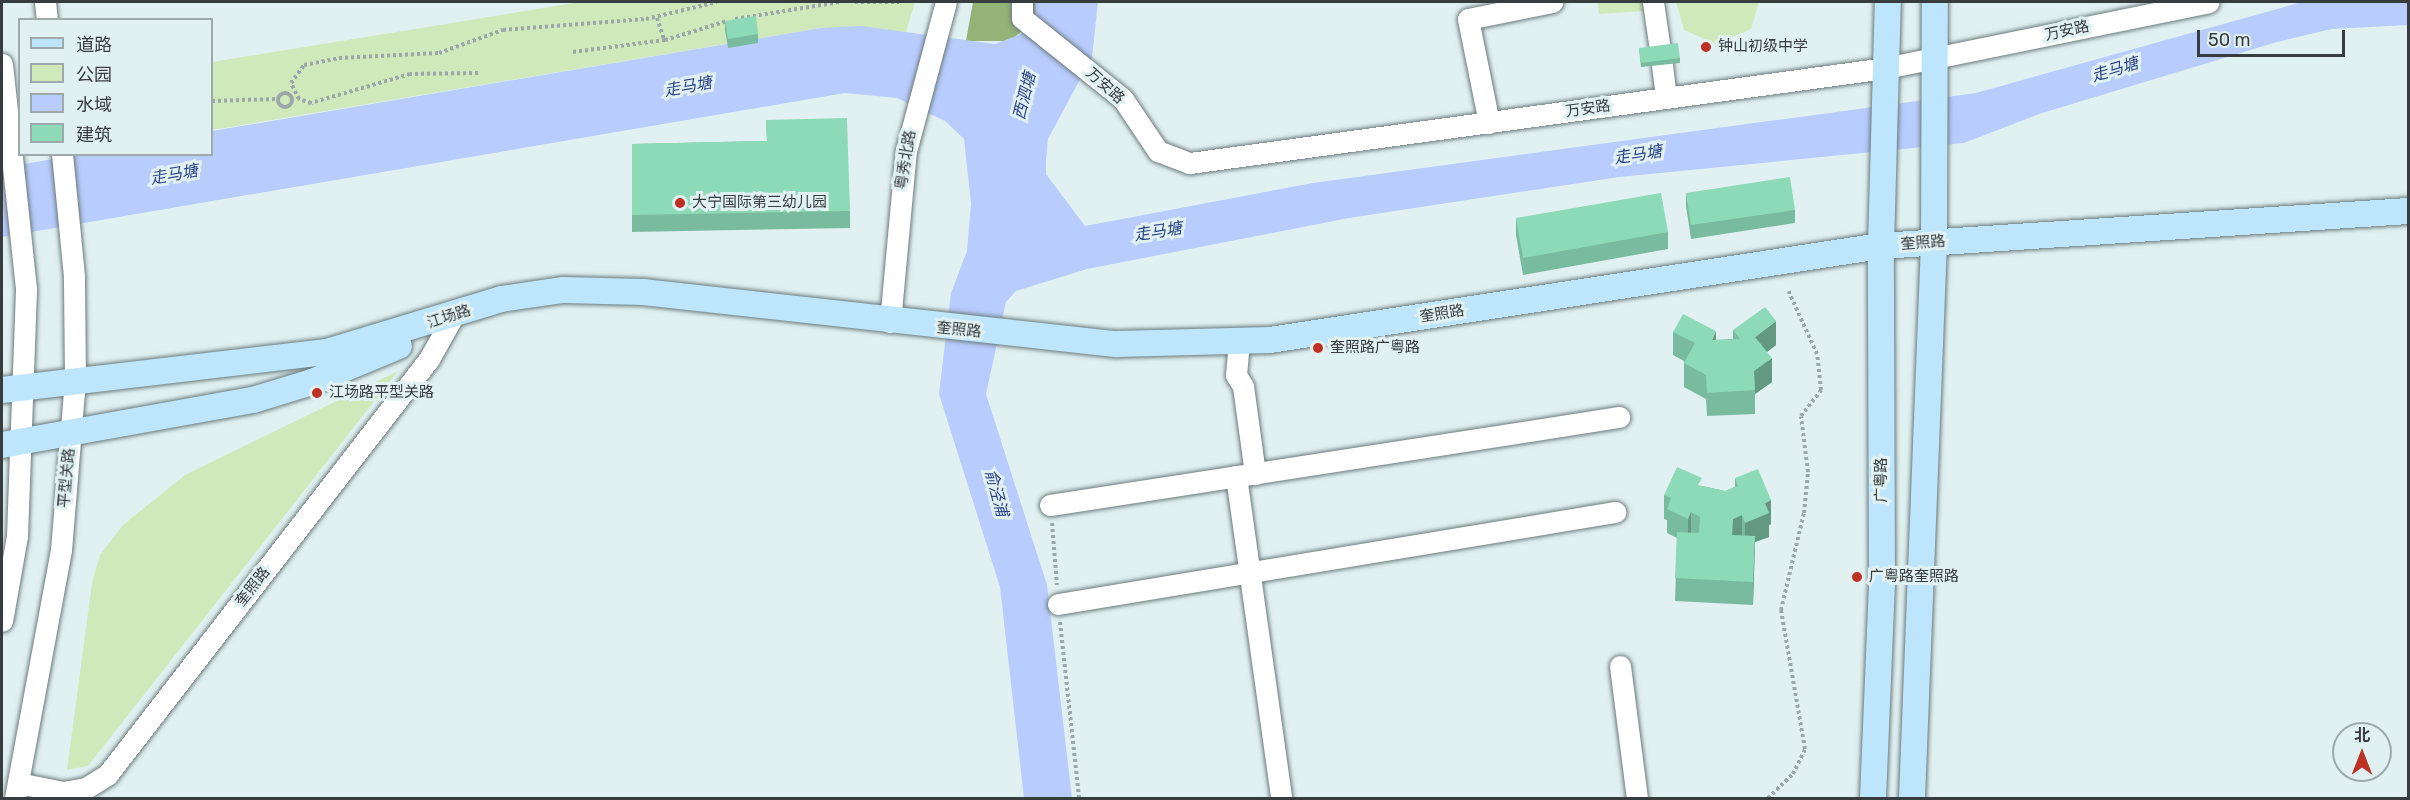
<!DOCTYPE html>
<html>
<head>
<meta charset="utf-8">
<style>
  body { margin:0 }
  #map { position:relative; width:2410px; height:800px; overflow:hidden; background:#e1f1f2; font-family:Rubik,"Noto Sans SC",sans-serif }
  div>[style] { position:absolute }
  .green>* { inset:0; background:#d0e9bb }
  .forest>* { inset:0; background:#93b377 }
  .water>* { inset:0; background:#b8ccfd }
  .path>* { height:4px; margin-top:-2px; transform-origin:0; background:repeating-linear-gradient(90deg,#9ba7a8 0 3px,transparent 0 6px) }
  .path>.ring { margin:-2px; padding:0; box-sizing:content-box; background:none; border:4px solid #9ba7a8; border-radius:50% }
  .roads { filter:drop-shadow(0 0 2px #6b7a7b) drop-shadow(0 0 2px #6b7a7b) }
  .minor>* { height:21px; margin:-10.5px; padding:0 10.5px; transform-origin:10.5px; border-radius:10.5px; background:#fff }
  .major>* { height:26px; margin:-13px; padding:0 13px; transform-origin:13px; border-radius:13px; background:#bde5fb }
  .wall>* { inset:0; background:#79bb9e }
  .shaded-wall>* { inset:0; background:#639981 }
  .building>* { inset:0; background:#8ddab8 }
  .dots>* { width:16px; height:16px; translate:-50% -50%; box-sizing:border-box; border:3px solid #e1f1f2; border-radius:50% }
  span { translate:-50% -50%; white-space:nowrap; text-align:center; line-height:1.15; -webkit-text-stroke:6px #e1f1f2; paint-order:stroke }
  .street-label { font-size:15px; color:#373d3e }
  .poi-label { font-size:15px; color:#373d3e }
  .left { translate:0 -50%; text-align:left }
  .water-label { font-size:16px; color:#2a4187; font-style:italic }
  .frame { position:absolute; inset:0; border:3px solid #373d3e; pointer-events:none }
  .legend { position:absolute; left:18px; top:18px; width:195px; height:138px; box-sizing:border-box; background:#e1f1f2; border:2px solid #9da9aa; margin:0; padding:8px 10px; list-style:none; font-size:18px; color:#373d3e }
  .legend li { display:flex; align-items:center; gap:12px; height:30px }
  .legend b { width:30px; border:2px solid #9da9aa }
  .north { position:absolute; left:2332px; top:722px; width:60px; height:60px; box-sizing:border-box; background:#e1f1f2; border:2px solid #9da9aa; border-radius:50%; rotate:0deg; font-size:16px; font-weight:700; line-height:24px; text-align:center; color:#373d3e }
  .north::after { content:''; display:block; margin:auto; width:21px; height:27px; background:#be3125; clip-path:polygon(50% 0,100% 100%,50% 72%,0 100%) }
  .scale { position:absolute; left:2197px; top:30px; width:148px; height:27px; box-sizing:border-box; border:3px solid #373d3e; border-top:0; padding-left:8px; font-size:18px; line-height:21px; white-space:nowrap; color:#373d3e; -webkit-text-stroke:4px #e1f1f2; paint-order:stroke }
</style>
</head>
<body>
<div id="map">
  <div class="green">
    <i style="clip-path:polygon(580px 2px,915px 2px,906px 32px,821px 28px,212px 130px,212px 62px)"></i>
    <i style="clip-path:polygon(1598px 2px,1644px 2px,1644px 11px,1599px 14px)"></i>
    <i style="clip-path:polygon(1676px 2px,1759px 2px,1751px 29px,1716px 44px,1684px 30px)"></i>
    <i style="clip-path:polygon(398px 371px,88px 766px,67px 770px,92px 583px,100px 555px,123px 525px,185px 475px)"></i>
  </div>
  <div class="forest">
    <i style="clip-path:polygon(973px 2px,1035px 2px,1035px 20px,1010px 41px,966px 41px)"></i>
  </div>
  <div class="water">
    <i style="clip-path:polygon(1035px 2px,1098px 2px,1092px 57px,1048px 139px,1046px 160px,1046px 174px,1085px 226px,1313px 183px,1976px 93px,2302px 2px,2408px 2px,2408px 25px,2332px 29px,2277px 42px,2039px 114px,1964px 143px,1619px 177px,1349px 218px,1087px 269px,1016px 291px,1006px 302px,986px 394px,1047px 585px,1072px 798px,1024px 798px,1000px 587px,939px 394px,951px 293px,967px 251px,971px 203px,964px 139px,945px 121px,897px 98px,845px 93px,2px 237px,2px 168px,76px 155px,212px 154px,212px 131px,821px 28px,861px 26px,995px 44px,1024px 33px,1035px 20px)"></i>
  </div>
  <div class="path">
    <i style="left:855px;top:2px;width:44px"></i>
    <i style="left:657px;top:18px;width:22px;rotate:72deg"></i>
    <i style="left:735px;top:19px;width:106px;rotate:-9.2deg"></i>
    <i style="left:573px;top:52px;width:93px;rotate:-7.4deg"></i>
    <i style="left:665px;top:40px;width:65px;rotate:-17deg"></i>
    <i style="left:478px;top:73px;width:68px;rotate:179.2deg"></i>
    <i style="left:410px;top:74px;width:103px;rotate:163.7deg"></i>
    <i style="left:311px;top:103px;width:13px;rotate:-162deg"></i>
    <i style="left:299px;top:99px;width:18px;rotate:-117deg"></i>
    <i style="left:291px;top:83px;width:22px;rotate:-54deg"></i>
    <i style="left:304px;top:65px;width:36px;rotate:-11deg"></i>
    <i style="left:339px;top:58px;width:100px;rotate:-2.9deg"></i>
    <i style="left:439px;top:53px;width:68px;rotate:-19.8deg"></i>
    <i style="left:503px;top:30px;width:143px;rotate:-4.4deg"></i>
    <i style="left:646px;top:19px;width:73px;rotate:-13.5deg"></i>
    <i class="ring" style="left:278px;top:93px;width:10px;height:10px"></i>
    <i style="left:212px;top:101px;width:65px;rotate:-1.8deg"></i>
    <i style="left:1052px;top:523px;width:62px;rotate:85.4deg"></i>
    <i style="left:1060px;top:622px;width:177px;rotate:83.8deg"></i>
    <i style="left:1768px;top:798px;width:35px;rotate:-44deg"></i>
    <i style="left:1793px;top:774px;width:28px;rotate:-64deg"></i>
    <i style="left:1805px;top:749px;width:141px;rotate:-99.8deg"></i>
    <i style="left:1781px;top:610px;width:100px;rotate:-76.7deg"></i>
    <i style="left:1804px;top:513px;width:41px;rotate:-84.4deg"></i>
    <i style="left:1808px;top:472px;width:56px;rotate:-97.1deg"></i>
    <i style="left:1801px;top:416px;width:33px;rotate:-52deg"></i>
    <i style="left:1821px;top:390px;width:36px;rotate:-96deg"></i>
    <i style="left:1817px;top:354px;width:70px;rotate:-114.4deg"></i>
  </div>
  <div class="roads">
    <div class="minor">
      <i style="left:45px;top:2px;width:18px;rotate:84deg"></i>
      <i style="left:1022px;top:2px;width:16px;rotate:90deg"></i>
      <i style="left:1022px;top:18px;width:129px;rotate:38.7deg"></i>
      <i style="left:1123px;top:99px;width:63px;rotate:56.1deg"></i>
      <i style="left:1158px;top:151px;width:34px;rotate:21deg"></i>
      <i style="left:1190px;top:163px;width:701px;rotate:-7.78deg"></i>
      <i style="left:1885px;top:68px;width:330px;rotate:-11.5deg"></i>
      <i style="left:1653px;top:2px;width:49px;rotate:81.7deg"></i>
      <i style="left:2px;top:64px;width:227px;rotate:83.9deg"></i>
      <i style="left:26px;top:290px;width:246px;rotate:92.1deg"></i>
      <i style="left:17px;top:536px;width:86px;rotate:100deg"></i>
      <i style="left:1662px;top:65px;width:32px;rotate:83deg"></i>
      <i style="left:1489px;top:123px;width:106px;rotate:-101.4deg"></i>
      <i style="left:1468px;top:19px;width:86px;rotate:-11.4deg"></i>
      <i style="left:890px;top:322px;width:172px;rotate:-84.7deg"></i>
      <i style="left:906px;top:151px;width:154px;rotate:-75deg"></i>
      <i style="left:1239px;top:341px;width:34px;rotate:95deg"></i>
      <i style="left:1236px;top:375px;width:13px;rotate:58deg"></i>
      <i style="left:1243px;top:386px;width:89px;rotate:82.2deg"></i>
      <i style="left:1236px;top:476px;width:325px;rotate:82deg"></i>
      <i style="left:1050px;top:505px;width:576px;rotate:-8.79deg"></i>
      <i style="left:1058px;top:604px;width:565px;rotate:-9.38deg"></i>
      <i style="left:1620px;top:666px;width:133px;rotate:82.7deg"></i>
      <i style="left:18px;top:783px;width:46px;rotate:11.3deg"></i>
      <i style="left:63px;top:792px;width:23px;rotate:-10deg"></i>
      <i style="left:86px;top:788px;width:26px;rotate:-32deg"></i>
      <i style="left:108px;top:774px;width:525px;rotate:-52.28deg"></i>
      <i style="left:429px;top:359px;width:45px;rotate:-60.6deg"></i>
      <i style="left:15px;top:798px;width:252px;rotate:-79.5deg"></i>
      <i style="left:61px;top:550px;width:172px;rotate:-85.3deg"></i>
      <i style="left:75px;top:379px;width:103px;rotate:-90.6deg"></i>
      <i style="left:74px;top:276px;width:123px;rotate:-95.6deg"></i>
    </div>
    <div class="major">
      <i style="left:2px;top:390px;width:327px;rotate:-6.7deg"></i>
      <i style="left:327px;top:352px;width:182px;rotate:-16.9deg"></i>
      <i style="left:501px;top:299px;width:63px;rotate:-8.3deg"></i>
      <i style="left:563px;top:290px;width:80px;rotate:1.4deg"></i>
      <i style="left:643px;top:292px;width:477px;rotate:6.3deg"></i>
      <i style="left:1117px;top:344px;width:153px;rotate:-1.5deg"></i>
      <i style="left:1270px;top:340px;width:618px;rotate:-8.75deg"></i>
      <i style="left:1881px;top:246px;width:528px;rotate:-3.8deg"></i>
      <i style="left:2px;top:445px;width:255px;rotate:-10.2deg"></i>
      <i style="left:253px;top:400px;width:62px;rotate:-17deg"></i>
      <i style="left:312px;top:382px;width:94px;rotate:-22.5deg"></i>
      <i style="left:1873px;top:798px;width:213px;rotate:-87.6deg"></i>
      <i style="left:1882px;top:585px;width:339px;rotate:-90.2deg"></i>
      <i style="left:1881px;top:246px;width:244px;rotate:-88.4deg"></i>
      <i style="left:1912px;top:798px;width:555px;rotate:-87.73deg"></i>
      <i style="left:1934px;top:243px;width:241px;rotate:-89.8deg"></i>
    </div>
  </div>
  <div class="wall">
    <i style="clip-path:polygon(725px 21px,758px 34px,758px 43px,728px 48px,725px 30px)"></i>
    <i style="clip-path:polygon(1639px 48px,1680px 58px,1680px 63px,1641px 67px)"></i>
    <i style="clip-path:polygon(766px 120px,850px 211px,850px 228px,632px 232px,632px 144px,767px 141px)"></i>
    <i style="clip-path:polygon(1686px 193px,1795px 210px,1795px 223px,1691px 239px,1686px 206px)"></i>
    <i style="clip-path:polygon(1516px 218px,1668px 232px,1668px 249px,1523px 275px,1516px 235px)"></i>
    <i style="clip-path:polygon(1733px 330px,1776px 345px,1767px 352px,1772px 382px,1755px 394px,1755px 414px,1707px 416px,1706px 399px,1684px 387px,1684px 361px,1673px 355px,1673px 332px,1716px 340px,1733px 339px)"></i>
    <i style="clip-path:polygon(1735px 478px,1771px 524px,1769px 525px,1769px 537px,1755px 542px,1753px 605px,1675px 601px,1677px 538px,1667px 533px,1667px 520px,1664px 519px,1664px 495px,1702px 486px,1725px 491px,1735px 487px)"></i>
  </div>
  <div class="shaded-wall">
    <i style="clip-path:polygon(1776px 321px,1776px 345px,1755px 361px,1755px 337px)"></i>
    <i style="clip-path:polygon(1716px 331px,1716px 355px,1712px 340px)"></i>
    <i style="clip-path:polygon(1772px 358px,1772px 382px,1755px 394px,1754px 371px)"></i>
    <i style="clip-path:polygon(1771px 500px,1771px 524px,1769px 525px,1769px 537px,1755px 542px,1753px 605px,1753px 582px,1745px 546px,1745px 523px,1765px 503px)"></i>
    <i style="clip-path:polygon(1691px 512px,1691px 536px,1688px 543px,1688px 519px)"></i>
    <i style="clip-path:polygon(1742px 515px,1742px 539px,1732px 535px,1733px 519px)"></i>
  </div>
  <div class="building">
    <i style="clip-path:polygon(756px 16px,758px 34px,728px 39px,725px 21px)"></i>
    <i style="clip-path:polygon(1678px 43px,1680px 58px,1641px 63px,1639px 48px)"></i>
    <i style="clip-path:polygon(847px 118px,850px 211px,632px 215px,632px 144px,767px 141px,766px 120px)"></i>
    <i style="clip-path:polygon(1790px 177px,1795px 210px,1691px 225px,1686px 193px)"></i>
    <i style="clip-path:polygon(1661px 193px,1668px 232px,1523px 258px,1516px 218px)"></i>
    <i style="clip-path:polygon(1765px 307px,1776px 321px,1755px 337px,1772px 358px,1754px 371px,1755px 390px,1707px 393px,1706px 375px,1684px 363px,1695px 343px,1673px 332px,1683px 314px,1716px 331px,1712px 340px,1740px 339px,1733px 330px)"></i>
    <i style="clip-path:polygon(1677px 467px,1702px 478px,1698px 485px,1725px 491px,1738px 486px,1735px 478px,1758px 469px,1771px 500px,1765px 503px,1769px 513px,1745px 523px,1742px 515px,1733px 519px,1732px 535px,1755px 536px,1753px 582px,1675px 578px,1677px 532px,1699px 533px,1700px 517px,1691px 512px,1688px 519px,1667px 509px,1671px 498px,1664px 495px)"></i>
  </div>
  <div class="dots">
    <i style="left:1706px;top:47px;background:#be3125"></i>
    <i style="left:680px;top:203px;background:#be3125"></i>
    <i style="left:1318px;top:348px;background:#be3125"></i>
    <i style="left:317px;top:393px;background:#be3125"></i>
    <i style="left:1857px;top:577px;background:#be3125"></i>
  </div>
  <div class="street-label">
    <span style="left:2067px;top:31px;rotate:-12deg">万安路</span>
    <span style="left:1105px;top:86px;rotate:42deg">万安路</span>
    <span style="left:1588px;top:109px;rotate:-8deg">万安路</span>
    <span style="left:906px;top:160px;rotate:-81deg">粤秀北路</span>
    <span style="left:1923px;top:243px;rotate:-4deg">奎照路</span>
    <span style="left:1442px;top:314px;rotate:-9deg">奎照路</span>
    <span style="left:449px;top:317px;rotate:-18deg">江场路</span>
    <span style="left:959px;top:330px;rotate:6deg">奎照路</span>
    <span style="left:67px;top:478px;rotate:-85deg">平型关路</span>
    <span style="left:1882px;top:480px;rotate:-90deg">广粤路</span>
    <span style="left:253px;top:587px;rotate:-52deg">奎照路</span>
  </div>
  <div class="poi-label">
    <span class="left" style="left:1718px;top:47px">钟山初级中学</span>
    <span class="left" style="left:692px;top:203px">大宁国际第三幼儿园</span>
    <span class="left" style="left:1330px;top:348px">奎照路广粤路</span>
    <span class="left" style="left:329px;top:393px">江场路平型关路</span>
    <span class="left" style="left:1869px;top:577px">广粤路奎照路</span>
  </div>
  <div class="water-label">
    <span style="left:2115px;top:70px;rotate:-17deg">走马塘</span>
    <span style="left:688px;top:87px;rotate:-10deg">走马塘</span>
    <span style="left:1025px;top:96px;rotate:-76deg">西泗塘</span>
    <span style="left:1638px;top:155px;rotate:-9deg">走马塘</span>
    <span style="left:174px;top:175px;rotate:-10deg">走马塘</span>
    <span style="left:1158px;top:232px;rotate:-9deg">走马塘</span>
    <span style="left:996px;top:493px;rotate:75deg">俞泾浦</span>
  </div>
  <div class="frame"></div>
  <ul class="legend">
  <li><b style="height:8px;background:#bde5fb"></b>道路</li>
  <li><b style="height:16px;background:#d0e9bb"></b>公园</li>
  <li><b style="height:16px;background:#b8ccfd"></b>水域</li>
  <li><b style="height:16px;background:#8ddab8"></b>建筑</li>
  </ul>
  <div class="north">北</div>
  <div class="scale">50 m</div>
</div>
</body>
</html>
